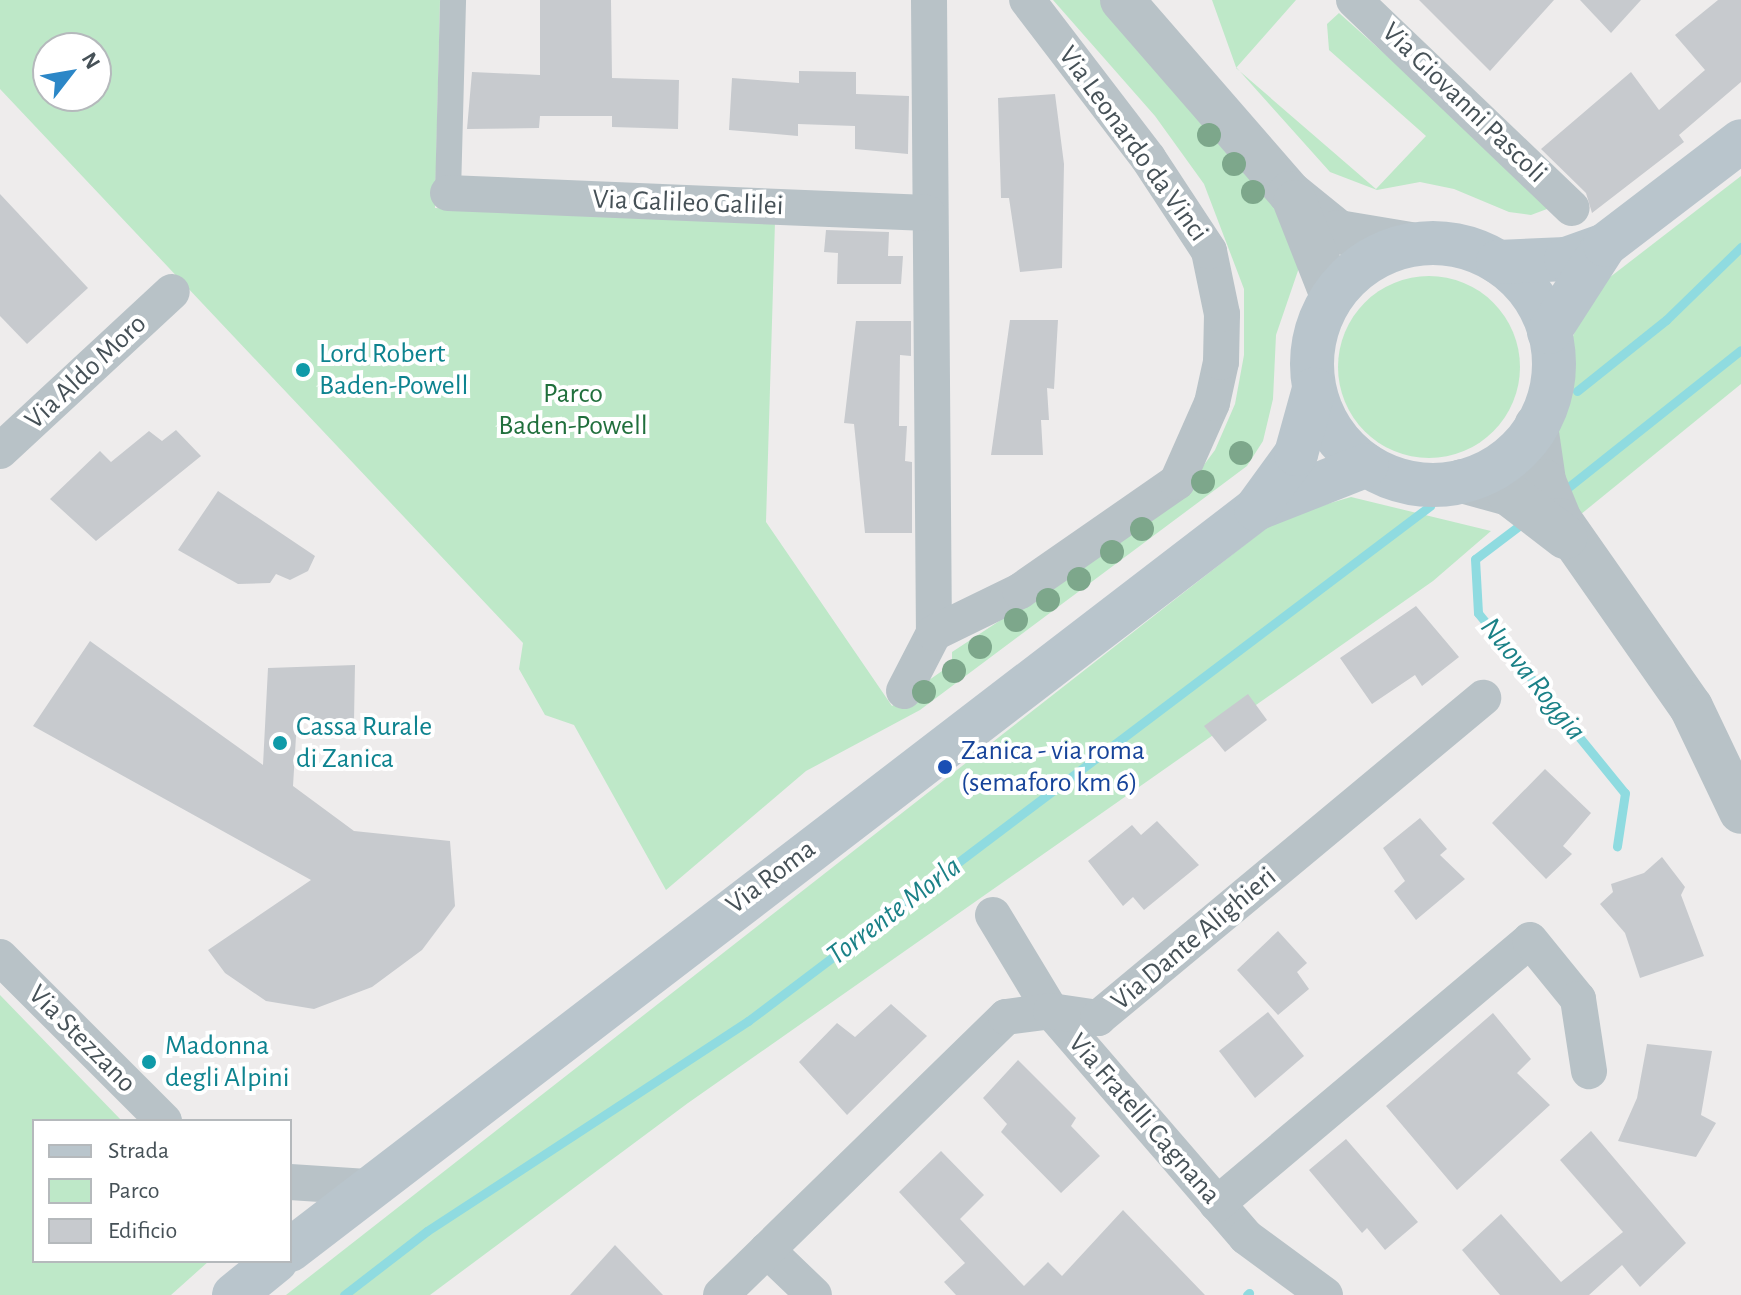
<!DOCTYPE html>
<html>
<head>
<meta charset="utf-8">
<style>
  body { margin:0 }
  #map { position:relative; width:1741px; height:1295px; overflow:hidden; background:#eeecec; font-family:"Alegreya Sans",sans-serif }
  div>[style] { position:absolute }
  .green>* { inset:0; background:#bee8c8 }
  .round { border-radius:50% }
  .stream>* { height:9px; margin:-4.5px; padding:0 4.5px; transform-origin:4.5px; border-radius:4.5px; background:#8fdbe0 }
  .building>* { inset:0; background:#c7cace }
  .pedestrian>* { height:26px; margin:-13px; padding:0 13px; transform-origin:13px; border-radius:13px; background:#b8c2c7 }
  .minor>* { height:36px; margin:-18px; padding:0 18px; transform-origin:18px; border-radius:18px; background:#b8c2c7 }
  .tertiary>* { height:44px; margin:-22px; padding:0 22px; transform-origin:22px; border-radius:22px; background:#b8c2c7 }
  .secondary>* { height:44px; margin:-22px; padding:0 22px; transform-origin:22px; border-radius:22px; background:#b9c5cc }
  .secondary>.ring { margin:-22px; padding:0; box-sizing:content-box; background:none; border:44px solid #b9c5cc; border-radius:50% }
  .trees>* { width:24px; height:24px; margin:-12px; border-radius:50%; background:#7da78b }
  .dots>* { width:22px; height:22px; translate:-50% -50%; box-sizing:border-box; border:4px solid #fff; border-radius:50% }
  span { translate:-50% -50%; white-space:nowrap; text-align:center; line-height:1.15; -webkit-text-stroke:8px #fff; paint-order:stroke }
  .street-label { font-size:28px; color:#465157 }
  .culture-label { font-size:28px; color:#0d838f }
  .left { translate:0 -50%; text-align:left }
  .park-label { font-size:28px; color:#206f3c }
  .transit-label { font-size:28px; color:#164399 }
  .water-label { font-size:30px; color:#1b8187; font-style:italic }
  .legend { position:absolute; left:32px; top:1119px; width:260px; height:144px; box-sizing:border-box; background:#fff; border:2px solid #b5b9bc; margin:0; padding:10px 14px; list-style:none; font-size:24px; color:#465157 }
  .legend li { display:flex; align-items:center; gap:16px; height:40px }
  .legend b { width:40px; border:2px solid #b5b9bc }
  .north { position:absolute; left:32px; top:32px; width:80px; height:80px; box-sizing:border-box; background:#fff; border:2px solid #b5b9bc; border-radius:50%; rotate:59deg; font-size:22px; font-weight:700; line-height:32px; text-align:center; color:#465157 }
  .north::after { content:''; display:block; margin:auto; width:28px; height:36px; background:#2c87c7; clip-path:polygon(50% 0,100% 100%,50% 72%,0 100%) }
</style>
</head>
<body>
<div id="map">
  <div class="green">
    <i style="clip-path:polygon(evenodd,0 0,440px 0,435px 208px,775px 222px,766px 522px,892px 706px,952px 664px,952px 652px,1091px 561px,1192px 481px,1215px 450px,1235px 404px,1244px 355px,1244px 289px,1204px 184px,1155px 116px,1053px 0,1109px 0,1280px 199px,1302px 259px,1276px 335px,1273px 399px,1263px 441px,1247px 466px,920px 710px,806px 771px,666px 890px,574px 725px,545px 715px,519px 669px,523px 643px,0 89px,0 0,48px 48px,96px 48px,96px 96px,48px 96px,48px 48px)"></i>
    <i style="clip-path:polygon(1212px 0,1296px 0,1236px 68px,1376px 189px,1426px 136px,1329px 50px,1327px 24px,1339px 13px,1555px 206px,1531px 215px,1509px 212px,1454px 189px,1420px 182px,1377px 190px,1330px 172px,1236px 67px)"></i>
    <i style="clip-path:polygon(1741px 176px,1741px 384px,1575px 519px,1544px 475px,1563px 360px,1592px 291px)"></i>
    <i class="round" style="left:1338px;top:276px;width:182px;height:182px"></i>
    <i style="clip-path:polygon(1351px 497px,1491px 531px,1433px 581px,688px 1103px,430px 1295px,286px 1295px,1279px 518px)"></i>
    <i style="clip-path:polygon(0 995px,122px 1121px,34px 1121px,34px 1261px,209px 1261px,171px 1295px,0 1295px)"></i>
  </div>
  <div class="stream">
    <i style="left:1577px;top:391px;width:114px;rotate:-38.6deg"></i>
    <i style="left:1666px;top:320px;width:105px;rotate:-44.2deg"></i>
    <i style="left:1566px;top:489px;width:223px;rotate:-38.5deg"></i>
    <i style="left:1524px;top:522px;width:61px;rotate:142.9deg"></i>
    <i style="left:1475px;top:559px;width:54px;rotate:86.8deg"></i>
    <i style="left:1478px;top:613px;width:232px;rotate:50.8deg"></i>
    <i style="left:1625px;top:793px;width:54px;rotate:98.6deg"></i>
    <i style="left:344px;top:1295px;width:105px;rotate:-37.6deg"></i>
    <i style="left:427px;top:1231px;width:384px;rotate:-33.2deg"></i>
    <i style="left:748px;top:1021px;width:855px;rotate:-37.06deg"></i>
    <i style="left:1247px;top:1295px;width:3px;rotate:-45deg"></i>
  </div>
  <div class="building">
    <i style="clip-path:polygon(540px 0,611px 0,612px 78px,679px 80px,678px 129px,612px 127px,612px 116px,540px 116px,539px 128px,467px 129px,472px 72px,540px 75px)"></i>
    <i style="clip-path:polygon(1419px 0,1554px 0,1490px 71px)"></i>
    <i style="clip-path:polygon(1580px 0,1641px 0,1611px 33px)"></i>
    <i style="clip-path:polygon(1718px 0,1741px 0,1741px 82px,1679px 135px,1684px 142px,1592px 213px,1586px 193px,1541px 149px,1631px 72px,1659px 110px,1705px 70px,1675px 35px)"></i>
    <i style="clip-path:polygon(799px 71px,856px 72px,856px 94px,909px 96px,908px 154px,855px 149px,855px 126px,798px 124px,798px 136px,729px 130px,732px 78px,799px 83px)"></i>
    <i style="clip-path:polygon(1055px 94px,1064px 164px,1062px 268px,1020px 272px,1009px 198px,1001px 198px,998px 98px)"></i>
    <i style="clip-path:polygon(0 194px,88px 288px,27px 344px,0 316px)"></i>
    <i style="clip-path:polygon(826px 230px,889px 232px,888px 256px,903px 256px,901px 284px,837px 284px,838px 253px,824px 252px)"></i>
    <i style="clip-path:polygon(1010px 320px,1058px 320px,1054px 389px,1047px 388px,1049px 420px,1041px 420px,1043px 455px,991px 455px)"></i>
    <i style="clip-path:polygon(856px 321px,911px 321px,911px 356px,900px 355px,899px 426px,907px 426px,905px 461px,912px 462px,912px 533px,865px 533px,854px 424px,844px 423px)"></i>
    <i style="clip-path:polygon(176px 430px,201px 456px,96px 541px,50px 499px,100px 451px,111px 462px,149px 431px,162px 441px)"></i>
    <i style="clip-path:polygon(218px 491px,315px 556px,308px 571px,290px 580px,276px 574px,270px 583px,238px 584px,178px 550px)"></i>
    <i style="clip-path:polygon(1416px 606px,1459px 657px,1422px 686px,1415px 675px,1372px 704px,1340px 658px)"></i>
    <i style="clip-path:polygon(90px 641px,263px 765px,268px 668px,355px 665px,354px 721px,297px 720px,293px 786px,354px 831px,450px 841px,455px 906px,422px 950px,372px 987px,314px 1009px,266px 1001px,225px 973px,208px 950px,311px 880px,33px 726px)"></i>
    <i style="clip-path:polygon(1248px 694px,1267px 720px,1225px 752px,1204px 726px)"></i>
    <i style="clip-path:polygon(1545px 769px,1591px 813px,1563px 846px,1572px 854px,1546px 879px,1492px 823px)"></i>
    <i style="clip-path:polygon(1420px 818px,1447px 849px,1440px 855px,1465px 879px,1416px 920px,1394px 891px,1405px 881px,1383px 848px)"></i>
    <i style="clip-path:polygon(1157px 821px,1199px 865px,1144px 910px,1133px 897px,1123px 906px,1088px 861px,1132px 825px,1141px 835px)"></i>
    <i style="clip-path:polygon(1662px 857px,1685px 887px,1681px 895px,1704px 956px,1640px 978px,1625px 933px,1600px 904px,1613px 892px,1611px 884px,1644px 873px)"></i>
    <i style="clip-path:polygon(1278px 931px,1307px 963px,1297px 972px,1309px 989px,1278px 1015px,1237px 970px)"></i>
    <i style="clip-path:polygon(891px 1004px,927px 1036px,847px 1115px,799px 1062px,837px 1023px,855px 1037px)"></i>
    <i style="clip-path:polygon(1268px 1012px,1304px 1056px,1255px 1098px,1219px 1051px)"></i>
    <i style="clip-path:polygon(1493px 1013px,1531px 1059px,1517px 1073px,1550px 1105px,1457px 1190px,1386px 1106px)"></i>
    <i style="clip-path:polygon(1647px 1044px,1712px 1051px,1701px 1115px,1716px 1123px,1696px 1157px,1618px 1141px,1637px 1098px)"></i>
    <i style="clip-path:polygon(1018px 1060px,1076px 1118px,1071px 1126px,1100px 1156px,1061px 1193px,1001px 1132px,1007px 1124px,983px 1098px)"></i>
    <i style="clip-path:polygon(1591px 1131px,1686px 1243px,1640px 1287px,1622px 1265px,1589px 1295px,1500px 1295px,1462px 1250px,1501px 1214px,1561px 1282px,1623px 1232px,1560px 1160px)"></i>
    <i style="clip-path:polygon(1346px 1139px,1418px 1222px,1385px 1250px,1367px 1228px,1362px 1233px,1309px 1170px)"></i>
    <i style="clip-path:polygon(941px 1151px,984px 1195px,960px 1219px,1024px 1286px,1048px 1262px,1062px 1276px,1123px 1210px,1205px 1295px,956px 1295px,944px 1282px,965px 1263px,899px 1192px)"></i>
    <i style="clip-path:polygon(615px 1245px,663px 1295px,570px 1295px)"></i>
  </div>
  <div class="pedestrian">
    <i style="left:448px;top:193px;width:193px;rotate:-88.5deg"></i>
  </div>
  <div class="minor">
    <i style="left:929px;top:0;width:633px;rotate:89.55deg"></i>
    <i style="left:1354px;top:0;width:301px;rotate:43.7deg"></i>
    <i style="left:448px;top:193px;width:480px;rotate:2.4deg"></i>
    <i style="left:0;top:451px;width:234px;rotate:-42.8deg"></i>
    <i style="left:904px;top:691px;width:65px;rotate:-62.7deg"></i>
    <i style="left:934px;top:633px;width:96px;rotate:-26deg"></i>
    <i style="left:1020px;top:591px;width:191px;rotate:-34.8deg"></i>
    <i style="left:1177px;top:482px;width:86px;rotate:-66.1deg"></i>
    <i style="left:1212px;top:403px;width:42px;rotate:-77.6deg"></i>
    <i style="left:1221px;top:362px;width:48px;rotate:-88.8deg"></i>
    <i style="left:1222px;top:314px;width:64px;rotate:-101.7deg"></i>
    <i style="left:1209px;top:251px;width:111px;rotate:-123.3deg"></i>
    <i style="left:1148px;top:158px;width:199px;rotate:-127.4deg"></i>
    <i style="left:993px;top:915px;width:112px;rotate:58.9deg"></i>
    <i style="left:1051px;top:1011px;width:298px;rotate:49.2deg"></i>
    <i style="left:1246px;top:1237px;width:98px;rotate:36.3deg"></i>
    <i style="left:0;top:957px;width:232px;rotate:45deg"></i>
    <i style="left:290px;top:1182px;width:77px;rotate:3.7deg"></i>
    <i style="left:1217px;top:1204px;width:409px;rotate:-40.1deg"></i>
    <i style="left:1530px;top:940px;width:76px;rotate:50.9deg"></i>
    <i style="left:1578px;top:999px;width:73px;rotate:81.3deg"></i>
    <i style="left:767px;top:1250px;width:65px;rotate:43.8deg"></i>
    <i style="left:721px;top:1295px;width:398px;rotate:-44.3deg"></i>
    <i style="left:1006px;top:1017px;width:45px;rotate:-7.6deg"></i>
    <i style="left:1051px;top:1011px;width:48px;rotate:8.5deg"></i>
    <i style="left:1098px;top:1018px;width:501px;rotate:-39.73deg"></i>
  </div>
  <div class="tertiary">
    <i style="left:1122px;top:0;width:256px;rotate:49deg"></i>
    <i style="left:1290px;top:193px;width:62px;rotate:39.1deg"></i>
    <i style="left:1338px;top:232px;width:73px;rotate:9.5deg"></i>
    <i style="left:1295px;top:202px;width:101px;rotate:68.5deg"></i>
    <i style="left:1536px;top:426px;width:56px;rotate:81.7deg"></i>
    <i style="left:1544px;top:481px;width:42px;rotate:67.7deg"></i>
    <i style="left:1560px;top:520px;width:228px;rotate:55deg"></i>
    <i style="left:1691px;top:707px;width:116px;rotate:64.5deg"></i>
    <i style="left:1462px;top:481px;width:49px;rotate:15.5deg"></i>
    <i style="left:1509px;top:494px;width:71px;rotate:37.5deg"></i>
  </div>
  <div class="secondary">
    <i class="ring" style="left:1312px;top:243px;width:198px;height:198px"></i>
    <i style="left:1498px;top:262px;width:68px;rotate:-2.5deg"></i>
    <i style="left:1566px;top:259px;width:41px;rotate:-19.7deg"></i>
    <i style="left:1549px;top:332px;width:103px;rotate:-57.2deg"></i>
    <i style="left:1605px;top:245px;width:171px;rotate:-37.4deg"></i>
    <i style="left:1256px;top:509px;width:119px;rotate:-21.6deg"></i>
    <i style="left:290px;top:1250px;width:1217px;rotate:-37.49deg"></i>
    <i style="left:1256px;top:509px;width:68px;rotate:-54deg"></i>
    <i style="left:1296px;top:454px;width:67px;rotate:-74.5deg"></i>
    <i style="left:234px;top:1295px;width:54px;rotate:-39deg"></i>
  </div>
  <div class="trees">
    <i style="left:1209px;top:135px"></i>
    <i style="left:1234px;top:164px"></i>
    <i style="left:1253px;top:192px"></i>
    <i style="left:1241px;top:453px"></i>
    <i style="left:1203px;top:482px"></i>
    <i style="left:1142px;top:529px"></i>
    <i style="left:1112px;top:552px"></i>
    <i style="left:1079px;top:579px"></i>
    <i style="left:1048px;top:600px"></i>
    <i style="left:1016px;top:620px"></i>
    <i style="left:980px;top:647px"></i>
    <i style="left:954px;top:671px"></i>
    <i style="left:924px;top:692px"></i>
  </div>
  <div class="dots">
    <i style="left:303px;top:370px;background:#0f9aa8"></i>
    <i style="left:280px;top:743px;background:#0f9aa8"></i>
    <i style="left:945px;top:767px;background:#1a4fb4"></i>
    <i style="left:149px;top:1062px;background:#0f9aa8"></i>
  </div>
  <div class="street-label">
    <span style="left:1464px;top:103px;rotate:44deg">Via Giovanni Pascoli</span>
    <span style="left:1133px;top:144px;rotate:54deg">Via Leonardo da Vinci</span>
    <span style="left:688px;top:203px;rotate:2deg">Via Galileo Galilei</span>
    <span style="left:86px;top:372px;rotate:-43deg">Via Aldo Moro</span>
    <span style="left:771px;top:877px;rotate:-37deg">Via Roma</span>
    <span style="left:1194px;top:939px;rotate:-40deg">Via Dante Alighieri</span>
    <span style="left:82px;top:1039px;rotate:45deg">Via Stezzano</span>
    <span style="left:1144px;top:1119px;rotate:49deg">Via Fratelli Cagnana</span>
  </div>
  <div class="culture-label">
    <span class="left" style="left:319px;top:370px">Lord Robert<br>Baden-Powell</span>
    <span class="left" style="left:296px;top:743px">Cassa Rurale<br>di Zanica</span>
    <span class="left" style="left:165px;top:1062px">Madonna<br>degli Alpini</span>
  </div>
  <div class="park-label">
    <span style="left:573px;top:410px">Parco<br>Baden-Powell</span>
  </div>
  <div class="transit-label">
    <span class="left" style="left:961px;top:767px">Zanica - via roma<br>(semaforo km 6)</span>
  </div>
  <div class="water-label">
    <span style="left:1533px;top:679px;rotate:51deg">Nuova Roggia</span>
    <span style="left:894px;top:911px;rotate:-37deg">Torrente Morla</span>
  </div>
  <ul class="legend">
  <li><b style="height:10px;background:#b9c5cc"></b>Strada</li>
  <li><b style="height:22px;background:#bee8c8"></b>Parco</li>
  <li><b style="height:22px;background:#c7cace"></b>Edificio</li>
  </ul>
  <div class="north">N</div>
</div>
</body>
</html>
